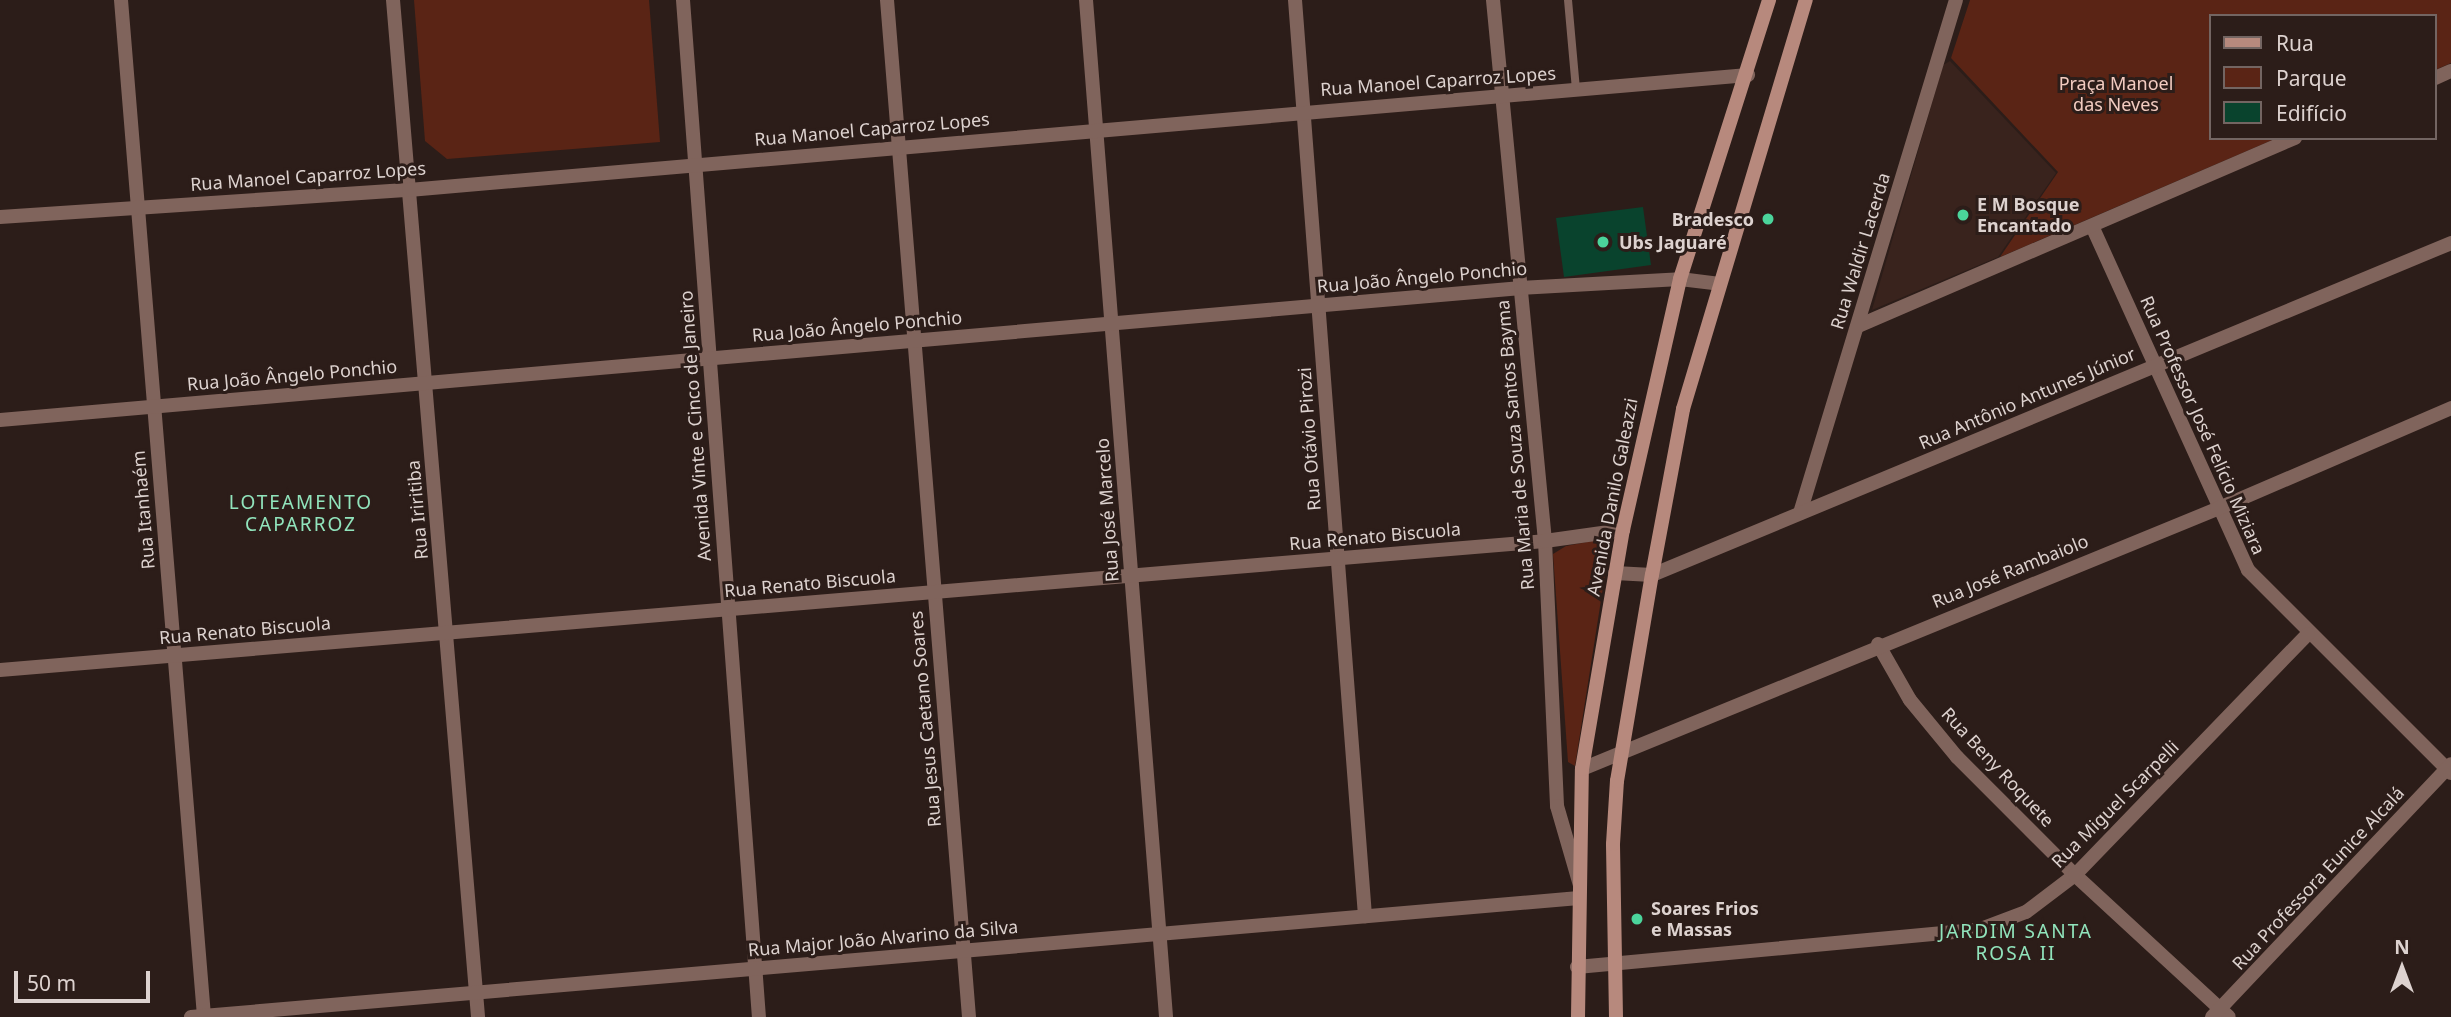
<!DOCTYPE html>
<html>
<head>
<meta charset="utf-8">
<style>
  body { margin:0 }
  #map { position:relative; width:2451px; height:1017px; overflow:hidden; background:#2c1d19; font-family:"Noto Sans",sans-serif }
  div>[style] { position:absolute }
  .built>* { inset:0; background:#39231d }
  .green>* { inset:0; background:#5a2415 }
  .building>* { inset:0; background:#09432d }
  .lane>* { height:8px; margin:-4px; padding:0 4px; transform-origin:4px; border-radius:4px; background:#80645c }
  .street>* { height:14px; margin:-7px; padding:0 7px; transform-origin:7px; border-radius:7px; background:#80645c }
  .secondary>* { height:14px; margin:-7px; padding:0 7px; transform-origin:7px; border-radius:7px; background:#b7897d }
  .dots>* { width:19px; height:19px; translate:-50% -50%; box-sizing:border-box; border:4px solid #2c1d19; border-radius:50% }
  span { translate:-50% -50%; white-space:nowrap; text-align:center; line-height:1.15; -webkit-text-stroke:6px #2c1d19; paint-order:stroke }
  .street-label { font-size:18px; color:#ddd2cf }
  .park-label { font-size:18px; color:#f2cbc0 }
  .poi-label { font-size:18px; color:#ddd2cf; font-weight:700 }
  .left { translate:0 -50%; text-align:left }
  .right { translate:-100% -50%; text-align:right }
  .neighbourhood-label { font-size:19px; color:#91e4bc; letter-spacing:2px }
  .legend { position:absolute; left:2209px; top:14px; width:228px; height:126px; box-sizing:border-box; background:#2c1d19; border:2px solid #736562; margin:0; padding:9px 12px; list-style:none; font-size:21px; color:#ddd2cf }
  .legend li { display:flex; align-items:center; gap:14px; height:35px }
  .legend b { width:35px; border:2px solid #736562 }
  .north { position:absolute; left:2367px; top:933px; width:70px; height:70px; -webkit-text-stroke:5px #2c1d19; paint-order:stroke; rotate:0deg; font-size:19px; font-weight:700; line-height:28px; text-align:center; color:#ddd2cf }
  .north::after { content:''; display:block; margin:auto; width:24px; height:32px; background:#ddd2cf; clip-path:polygon(50% 0,100% 100%,50% 72%,0 100%) }
  .scale { position:absolute; left:14px; top:971px; width:136px; height:32px; box-sizing:border-box; border:4px solid #ddd2cf; border-top:0; padding-left:9px; font-size:21px; line-height:24px; white-space:nowrap; color:#ddd2cf; -webkit-text-stroke:5px #2c1d19; paint-order:stroke }
</style>
</head>
<body>
<div id="map">
  <div class="built">
    <i style="clip-path:polygon(1950px 61px,2056px 173px,1998px 257px,1872px 310px,1943px 65px)"></i>
  </div>
  <div class="green">
    <i style="clip-path:polygon(414px 0,649px 0,660px 142px,447px 159px,425px 141px)"></i>
    <i style="clip-path:polygon(1970px 0,2451px 0,2451px 63px,2435px 70px,2435px 16px,2211px 16px,2211px 138px,2277px 138px,2000px 257px,2058px 172px,1951px 58px)"></i>
    <i style="clip-path:polygon(1603px 539px,1609px 549px,1575px 766px,1568px 762px,1553px 554px,1566px 546px)"></i>
  </div>
  <div class="building">
    <i style="clip-path:polygon(1643px 207px,1651px 265px,1564px 277px,1556px 218px)"></i>
  </div>
  <div class="lane">
    <i style="left:1568px;top:0;width:90px;rotate:84.9deg"></i>
  </div>
  <div class="street">
    <i style="left:121px;top:0;width:1020px;rotate:85.33deg"></i>
    <i style="left:393px;top:0;width:1021px;rotate:85.22deg"></i>
    <i style="left:683px;top:0;width:1020px;rotate:85.73deg"></i>
    <i style="left:887px;top:0;width:1020px;rotate:85.39deg"></i>
    <i style="left:1086px;top:0;width:1020px;rotate:85.5deg"></i>
    <i style="left:1295px;top:0;width:919px;rotate:85.63deg"></i>
    <i style="left:1493px;top:0;width:543px;rotate:84.51deg"></i>
    <i style="left:1545px;top:541px;width:265px;rotate:87.4deg"></i>
    <i style="left:1557px;top:806px;width:82px;rotate:73.8deg"></i>
    <i style="left:2435px;top:78px;width:17px;rotate:-24deg"></i>
    <i style="left:0;top:217px;width:410px;rotate:-3.8deg"></i>
    <i style="left:409px;top:190px;width:1344px;rotate:-4.91deg"></i>
    <i style="left:2092px;top:226px;width:378px;rotate:65.6deg"></i>
    <i style="left:2248px;top:570px;width:287px;rotate:45deg"></i>
    <i style="left:1858px;top:326px;width:476px;rotate:-23.3deg"></i>
    <i style="left:0;top:420px;width:1527px;rotate:-4.96deg"></i>
    <i style="left:1521px;top:288px;width:159px;rotate:-3.2deg"></i>
    <i style="left:1680px;top:279px;width:38px;rotate:7deg"></i>
    <i style="left:1800px;top:513px;width:536px;rotate:-73.09deg"></i>
    <i style="left:1615px;top:573px;width:37px;rotate:3deg"></i>
    <i style="left:1652px;top:575px;width:865px;rotate:-22.56deg"></i>
    <i style="left:1878px;top:644px;width:64px;rotate:60.3deg"></i>
    <i style="left:1910px;top:700px;width:74px;rotate:50.5deg"></i>
    <i style="left:1957px;top:757px;width:167px;rotate:45deg"></i>
    <i style="left:2075px;top:875px;width:209px;rotate:42.7deg"></i>
    <i style="left:0;top:670px;width:1550px;rotate:-4.77deg"></i>
    <i style="left:1545px;top:541px;width:79px;rotate:-8deg"></i>
    <i style="left:1582px;top:769px;width:686px;rotate:-22.27deg"></i>
    <i style="left:2217px;top:509px;width:255px;rotate:-23.3deg"></i>
    <i style="left:1577px;top:967px;width:403px;rotate:-5.3deg"></i>
    <i style="left:1978px;top:930px;width:51px;rotate:-20.6deg"></i>
    <i style="left:2026px;top:912px;width:61px;rotate:-37.1deg"></i>
    <i style="left:2075px;top:875px;width:335px;rotate:-46deg"></i>
    <i style="left:191px;top:1017px;width:1393px;rotate:-4.9deg"></i>
    <i style="left:2212px;top:1017px;width:348px;rotate:-46.6deg"></i>
  </div>
  <div class="secondary">
    <i style="left:1578px;top:1017px;width:248px;rotate:-89.1deg"></i>
    <i style="left:1582px;top:769px;width:242px;rotate:-80.3deg"></i>
    <i style="left:1623px;top:530px;width:257px;rotate:-77.2deg"></i>
    <i style="left:1680px;top:279px;width:293px;rotate:-72.3deg"></i>
    <i style="left:1616px;top:1017px;width:173px;rotate:-91deg"></i>
    <i style="left:1613px;top:844px;width:63px;rotate:-86.4deg"></i>
    <i style="left:1617px;top:781px;width:209px;rotate:-80.4deg"></i>
    <i style="left:1652px;top:575px;width:169px;rotate:-79.4deg"></i>
    <i style="left:1683px;top:409px;width:427px;rotate:-73.3deg"></i>
  </div>
  <div class="dots">
    <i style="left:1963px;top:215px;background:#4bd49b"></i>
    <i style="left:1768px;top:219px;background:#4bd49b"></i>
    <i style="left:1603px;top:242px;background:#4bd49b"></i>
    <i style="left:1637px;top:919px;background:#4bd49b"></i>
  </div>
  <div class="street-label">
    <span style="left:1438px;top:81px;rotate:-4deg">Rua Manoel Caparroz Lopes</span>
    <span style="left:872px;top:129px;rotate:-5deg">Rua Manoel Caparroz Lopes</span>
    <span style="left:308px;top:176px;rotate:-4deg">Rua Manoel Caparroz Lopes</span>
    <span style="left:1860px;top:251px;rotate:-73deg">Rua Waldir Lacerda</span>
    <span style="left:1422px;top:277px;rotate:-5deg">Rua João Ângelo Ponchio</span>
    <span style="left:857px;top:326px;rotate:-5deg">Rua João Ângelo Ponchio</span>
    <span style="left:292px;top:375px;rotate:-5deg">Rua João Ângelo Ponchio</span>
    <span style="left:2027px;top:398px;rotate:-23deg">Rua Antônio Antunes Júnior</span>
    <span style="left:2203px;top:425px;rotate:66deg">Rua Professor José Felício Miziara</span>
    <span style="left:695px;top:426px;rotate:-94deg">Avenida Vinte e Cinco de Janeiro</span>
    <span style="left:1309px;top:439px;rotate:-94deg">Rua Otávio Pirozi</span>
    <span style="left:1515px;top:445px;rotate:-95deg">Rua Maria de Souza Santos Bayma</span>
    <span style="left:1612px;top:497px;rotate:-79deg">Avenida Danilo Galeazzi</span>
    <span style="left:143px;top:510px;rotate:-95deg">Rua Itanhaém</span>
    <span style="left:417px;top:510px;rotate:-95deg">Rua Iriritiba</span>
    <span style="left:1107px;top:510px;rotate:-94deg">Rua José Marcelo</span>
    <span style="left:1375px;top:536px;rotate:-5deg">Rua Renato Biscuola</span>
    <span style="left:2010px;top:571px;rotate:-22deg">Rua José Rambaiolo</span>
    <span style="left:810px;top:583px;rotate:-5deg">Rua Renato Biscuola</span>
    <span style="left:245px;top:630px;rotate:-5deg">Rua Renato Biscuola</span>
    <span style="left:925px;top:719px;rotate:-95deg">Rua Jesus Caetano Soares</span>
    <span style="left:1998px;top:767px;rotate:47deg">Rua Beny Roquete</span>
    <span style="left:2115px;top:804px;rotate:-45deg">Rua Miguel Scarpelli</span>
    <span style="left:2318px;top:878px;rotate:-47deg">Rua Professora Eunice Alcalá</span>
    <span style="left:883px;top:938px;rotate:-5deg">Rua Major João Alvarino da Silva</span>
  </div>
  <div class="park-label">
    <span style="left:2116px;top:94px">Praça Manoel<br>das Neves</span>
  </div>
  <div class="poi-label">
    <span class="left" style="left:1977px;top:215px">E M Bosque<br>Encantado</span>
    <span class="right" style="left:1754px;top:219px">Bradesco</span>
    <span class="left" style="left:1619px;top:242px">Ubs Jaguaré</span>
    <span class="left" style="left:1651px;top:919px">Soares Frios<br>e Massas</span>
  </div>
  <div class="neighbourhood-label">
    <span style="left:301px;top:514px">LOTEAMENTO<br>CAPARROZ</span>
    <span style="left:2016px;top:943px">JARDIM SANTA<br>ROSA II</span>
  </div>
  <ul class="legend">
  <li><b style="height:9px;background:#b7897d"></b>Rua</li>
  <li><b style="height:19px;background:#5a2415"></b>Parque</li>
  <li><b style="height:19px;background:#09432d"></b>Edifício</li>
  </ul>
  <div class="north">N</div>
  <div class="scale">50 m</div>
</div>
</body>
</html>
